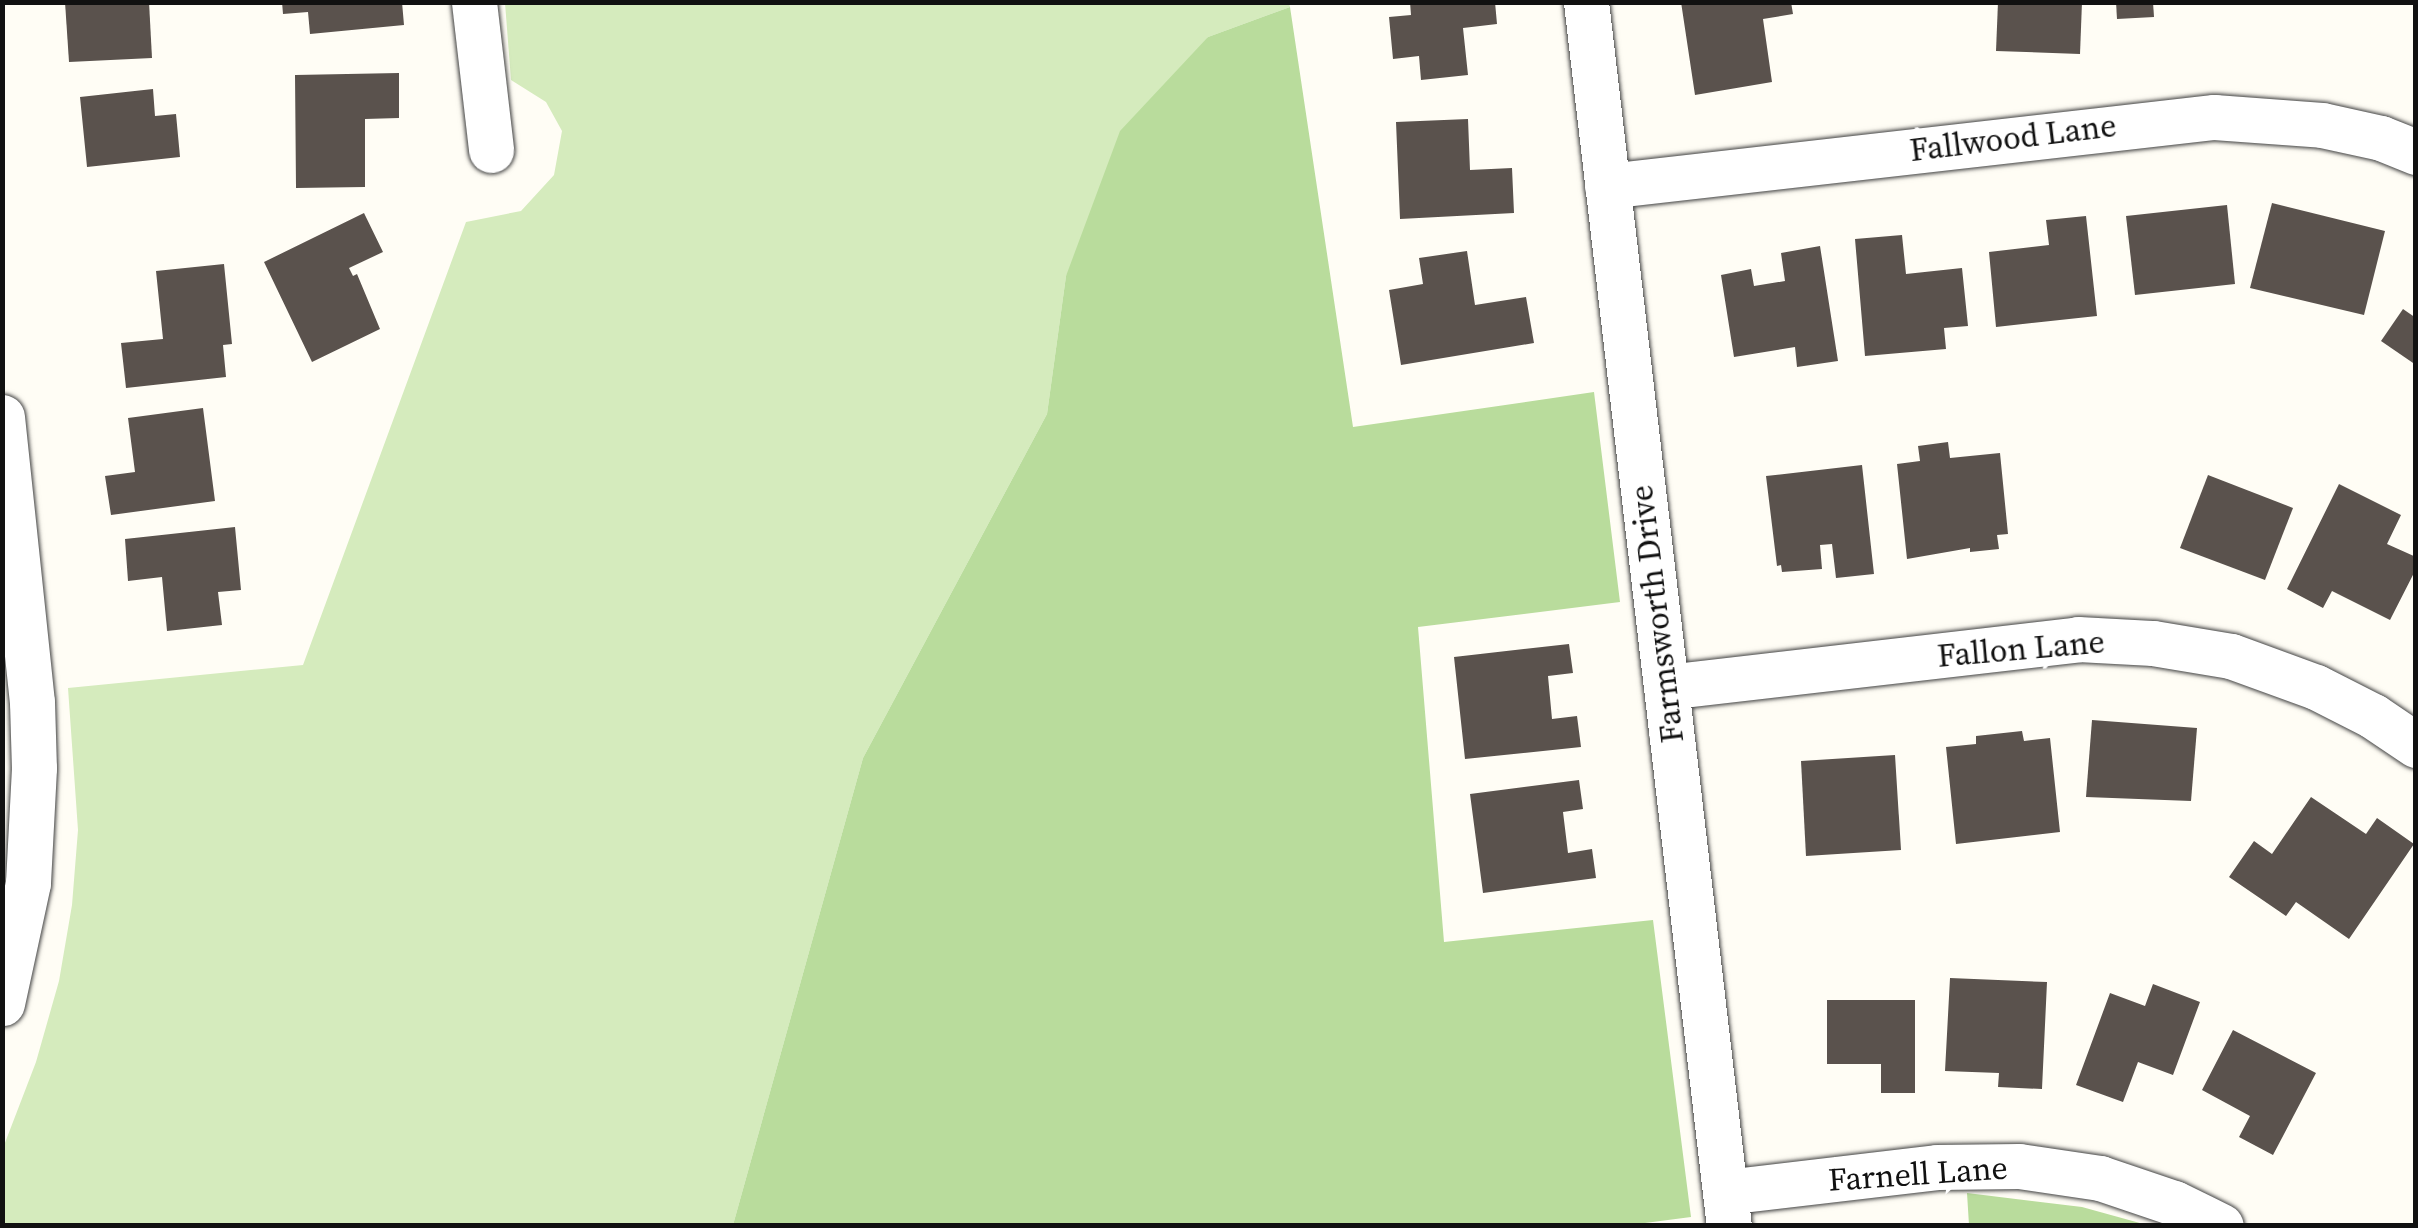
<!DOCTYPE html>
<html>
<head>
<meta charset="utf-8">
<style>
  body { margin:0 }
  #map { position:relative; width:2418px; height:1228px; overflow:hidden; background:#fffdf5; font-family:"Source Serif 4",serif }
  div>[style] { position:absolute }
  .green>* { inset:0; background:#d5ebbd }
  .forest>* { inset:0; background:#b9dc9c }
  .building>* { inset:0; background:#5a524d }
  .roads { filter:drop-shadow(0 0 2px #444) drop-shadow(0 0 2px #444) }
  .minor>* { height:45px; margin:-22.5px; padding:0 22.5px; transform-origin:22.5px; border-radius:22.5px; background:#fff }
  span { translate:-50% -50%; white-space:nowrap; text-align:center; line-height:1.15; -webkit-text-stroke:10px #fff; paint-order:stroke }
  .street-label { font-size:32px; color:#111 }
  .frame { position:absolute; inset:0; border:5px solid #111; pointer-events:none }
</style>
</head>
<body>
<div id="map">
  <div class="green">
    <i style="clip-path:polygon(505px 3px,1289px 3px,1290px 7px,1208px 37px,1066px 276px,1047px 414px,863px 758px,733px 1225px,3px 1226px,3px 1148px,36px 1062px,59px 981px,72px 905px,78px 830px,68px 688px,303px 665px,466px 222px,521px 211px,554px 175px,562px 131px,546px 102px,511px 80px)"></i>
  </div>
  <div class="forest">
    <i style="clip-path:polygon(1290px 7px,1353px 427px,1594px 392px,1620px 602px,1418px 627px,1444px 942px,1653px 920px,1691px 1217px,1622px 1226px,733px 1225px,863px 758px,1047px 414px,1066px 276px,1120px 131px,1208px 37px)"></i>
    <i style="clip-path:polygon(1967px 1193px,2082px 1207px,2147px 1225px,1969px 1225px)"></i>
  </div>
  <div class="building">
    <i style="clip-path:polygon(65px 2px,149px 2px,152px 58px,69px 62px)"></i>
    <i style="clip-path:polygon(282px 2px,402px 2px,404px 25px,310px 34px,308px 12px,283px 14px)"></i>
    <i style="clip-path:polygon(1410px 2px,1495px 2px,1497px 24px,1463px 28px,1468px 75px,1421px 80px,1419px 56px,1393px 59px,1389px 17px,1411px 15px)"></i>
    <i style="clip-path:polygon(1681px 2px,1791px 2px,1793px 14px,1763px 19px,1772px 82px,1695px 95px)"></i>
    <i style="clip-path:polygon(1998px 2px,2082px 2px,2080px 54px,1996px 51px)"></i>
    <i style="clip-path:polygon(2116px 2px,2153px 2px,2154px 17px,2117px 19px)"></i>
    <i style="clip-path:polygon(399px 73px,399px 118px,365px 119px,365px 187px,296px 188px,295px 75px)"></i>
    <i style="clip-path:polygon(153px 89px,155px 116px,176px 114px,180px 157px,87px 167px,80px 97px)"></i>
    <i style="clip-path:polygon(1468px 119px,1470px 170px,1512px 168px,1514px 213px,1400px 219px,1396px 122px)"></i>
    <i style="clip-path:polygon(2272px 203px,2385px 231px,2364px 315px,2250px 288px)"></i>
    <i style="clip-path:polygon(2227px 205px,2235px 284px,2135px 295px,2126px 216px)"></i>
    <i style="clip-path:polygon(364px 213px,383px 252px,349px 268px,353px 276px,357px 274px,380px 329px,312px 362px,264px 262px)"></i>
    <i style="clip-path:polygon(2086px 216px,2097px 316px,1996px 327px,1989px 252px,2049px 245px,2046px 220px)"></i>
    <i style="clip-path:polygon(1902px 235px,1906px 274px,1962px 268px,1968px 326px,1944px 328px,1946px 349px,1865px 356px,1855px 239px)"></i>
    <i style="clip-path:polygon(1820px 246px,1838px 361px,1797px 367px,1795px 347px,1734px 357px,1721px 275px,1751px 269px,1754px 286px,1785px 281px,1781px 253px)"></i>
    <i style="clip-path:polygon(1467px 251px,1475px 305px,1526px 297px,1534px 343px,1401px 365px,1389px 290px,1423px 284px,1419px 258px)"></i>
    <i style="clip-path:polygon(224px 264px,232px 344px,223px 345px,226px 377px,126px 388px,121px 343px,163px 339px,156px 271px)"></i>
    <i style="clip-path:polygon(2403px 309px,2416px 318px,2416px 365px,2381px 341px)"></i>
    <i style="clip-path:polygon(203px 408px,215px 501px,111px 515px,105px 476px,135px 472px,128px 418px)"></i>
    <i style="clip-path:polygon(1948px 442px,1950px 458px,2000px 453px,2008px 534px,1997px 535px,1999px 549px,1970px 552px,1970px 548px,1907px 559px,1897px 464px,1920px 461px,1918px 446px)"></i>
    <i style="clip-path:polygon(1862px 465px,1874px 574px,1836px 578px,1832px 544px,1820px 545px,1822px 569px,1782px 572px,1781px 565px,1777px 566px,1766px 476px)"></i>
    <i style="clip-path:polygon(2208px 475px,2293px 508px,2265px 580px,2180px 548px)"></i>
    <i style="clip-path:polygon(2339px 484px,2401px 515px,2387px 544px,2416px 557px,2416px 569px,2390px 620px,2332px 591px,2323px 608px,2287px 589px)"></i>
    <i style="clip-path:polygon(235px 527px,241px 590px,218px 592px,222px 625px,167px 631px,162px 577px,128px 581px,125px 539px)"></i>
    <i style="clip-path:polygon(1569px 644px,1573px 673px,1548px 676px,1552px 719px,1577px 716px,1581px 747px,1465px 759px,1454px 657px)"></i>
    <i style="clip-path:polygon(2092px 720px,2197px 728px,2191px 801px,2086px 797px)"></i>
    <i style="clip-path:polygon(2022px 731px,2024px 741px,2050px 738px,2060px 832px,1956px 844px,1946px 747px,1976px 744px,1976px 736px)"></i>
    <i style="clip-path:polygon(1895px 755px,1901px 850px,1806px 856px,1801px 761px)"></i>
    <i style="clip-path:polygon(1579px 780px,1583px 809px,1563px 812px,1568px 853px,1592px 849px,1596px 878px,1483px 893px,1470px 794px)"></i>
    <i style="clip-path:polygon(2311px 797px,2366px 834px,2377px 818px,2414px 844px,2349px 939px,2296px 902px,2286px 916px,2229px 877px,2254px 841px,2272px 854px)"></i>
    <i style="clip-path:polygon(1950px 978px,2047px 982px,2042px 1089px,1998px 1087px,1999px 1073px,1945px 1071px)"></i>
    <i style="clip-path:polygon(2153px 984px,2200px 1002px,2173px 1075px,2138px 1062px,2123px 1102px,2076px 1085px,2110px 993px,2145px 1006px)"></i>
    <i style="clip-path:polygon(1827px 1000px,1915px 1000px,1915px 1093px,1881px 1093px,1881px 1064px,1827px 1064px)"></i>
    <i style="clip-path:polygon(2233px 1030px,2316px 1073px,2273px 1155px,2239px 1137px,2250px 1116px,2202px 1090px)"></i>
  </div>
  <div class="roads">
    <div class="minor">
      <i style="left:474px;top:2px;width:149px;rotate:83.4deg"></i>
      <i style="left:1586px;top:2px;width:1232px;rotate:83.34deg"></i>
      <i style="left:1607px;top:186px;width:611px;rotate:-6.49deg"></i>
      <i style="left:2214px;top:117px;width:108px;rotate:4.2deg"></i>
      <i style="left:2322px;top:125px;width:60px;rotate:12.4deg"></i>
      <i style="left:2381px;top:138px;width:38px;rotate:22deg"></i>
      <i style="left:2px;top:417px;width:287px;rotate:84deg"></i>
      <i style="left:32px;top:702px;width:66px;rotate:88.3deg"></i>
      <i style="left:34px;top:768px;width:115px;rotate:93deg"></i>
      <i style="left:28px;top:883px;width:123px;rotate:102.2deg"></i>
      <i style="left:1666px;top:687px;width:415px;rotate:-6.6deg"></i>
      <i style="left:2078px;top:639px;width:75px;rotate:3.1deg"></i>
      <i style="left:2153px;top:643px;width:79px;rotate:9.5deg"></i>
      <i style="left:2231px;top:656px;width:90px;rotate:20deg"></i>
      <i style="left:2316px;top:687px;width:64px;rotate:27deg"></i>
      <i style="left:2373px;top:716px;width:52px;rotate:34deg"></i>
      <i style="left:1725px;top:1192px;width:213px;rotate:-6.7deg"></i>
      <i style="left:1937px;top:1167px;width:82px;rotate:-0.7deg"></i>
      <i style="left:2019px;top:1166px;width:82px;rotate:8.4deg"></i>
      <i style="left:2100px;top:1178px;width:78px;rotate:18.7deg"></i>
      <i style="left:2174px;top:1203px;width:52px;rotate:26.1deg"></i>
    </div>
  </div>
  <div class="street-label">
    <span style="left:2013px;top:138px;rotate:-7deg">Fallwood Lane</span>
    <span style="left:1657px;top:614px;rotate:-97deg">Farmsworth Drive</span>
    <span style="left:2021px;top:649px;rotate:-5deg">Fallon Lane</span>
    <span style="left:1918px;top:1174px;rotate:-4deg">Farnell Lane</span>
  </div>
  <div class="frame"></div>
</div>
</body>
</html>
